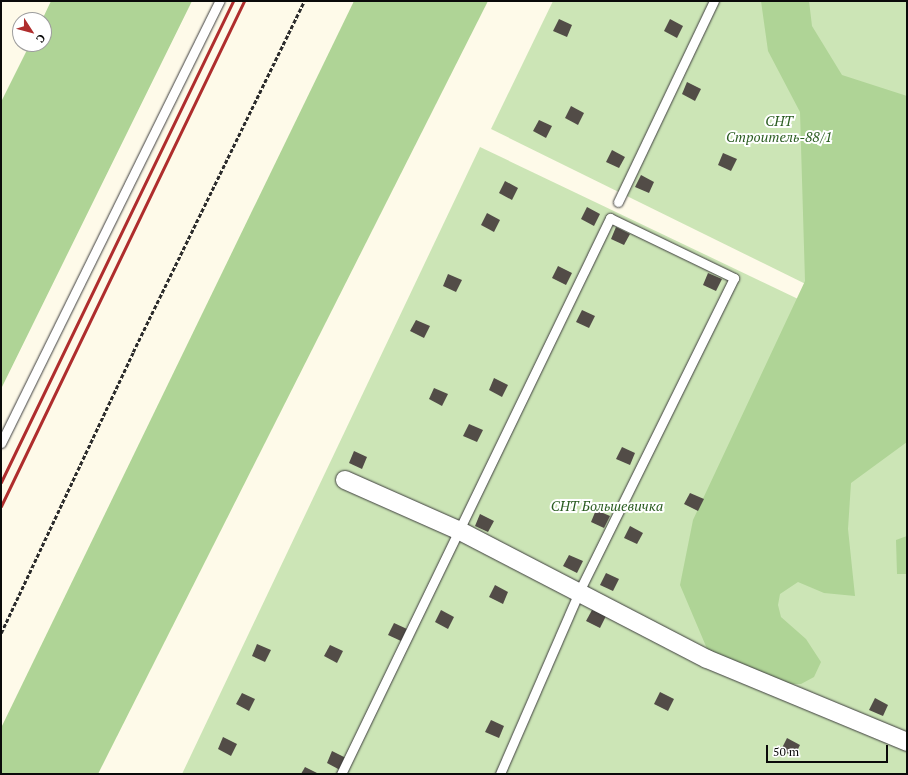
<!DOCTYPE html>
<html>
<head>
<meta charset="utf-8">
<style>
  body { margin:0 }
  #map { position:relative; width:908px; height:775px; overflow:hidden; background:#fefae9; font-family:"PT Serif",serif }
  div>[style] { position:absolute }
  .green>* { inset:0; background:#cce5b6 }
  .forest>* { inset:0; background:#afd496 }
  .building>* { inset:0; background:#524c47 }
  .path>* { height:2.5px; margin-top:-1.25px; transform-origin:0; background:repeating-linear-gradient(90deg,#2c2c2c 0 4px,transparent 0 6px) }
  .roads { filter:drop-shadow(0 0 1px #3d3d3d) drop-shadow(0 0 1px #3d3d3d) }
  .service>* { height:9px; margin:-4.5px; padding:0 4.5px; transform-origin:4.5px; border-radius:4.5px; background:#fff }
  .minor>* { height:18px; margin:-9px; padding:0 9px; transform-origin:9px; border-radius:9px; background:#fff }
  .rail>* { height:3px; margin:-1.5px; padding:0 1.5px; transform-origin:1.5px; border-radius:1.5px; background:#af2d2d }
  span { translate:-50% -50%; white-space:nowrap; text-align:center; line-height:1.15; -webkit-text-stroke:4px #fff; paint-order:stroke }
  .park-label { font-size:14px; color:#2a5c20; font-style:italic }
  .frame { position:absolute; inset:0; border:2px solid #0a0a0a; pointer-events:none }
  .north { position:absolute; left:12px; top:12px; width:40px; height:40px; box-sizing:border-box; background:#fff; border:1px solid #9d9d9d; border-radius:50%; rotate:126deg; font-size:11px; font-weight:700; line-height:16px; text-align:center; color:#0a0a0a }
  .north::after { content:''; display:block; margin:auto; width:14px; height:18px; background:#af2d2d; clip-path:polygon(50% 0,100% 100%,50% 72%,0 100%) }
  .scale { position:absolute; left:766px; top:745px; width:122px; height:18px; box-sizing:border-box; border:2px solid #0a0a0a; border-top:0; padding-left:5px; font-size:12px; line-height:14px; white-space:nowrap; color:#0a0a0a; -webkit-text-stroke:3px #fff; paint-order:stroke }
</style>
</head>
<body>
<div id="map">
  <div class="green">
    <i style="clip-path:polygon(553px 1px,907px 1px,907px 334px,491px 129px)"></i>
    <i style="clip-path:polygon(480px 147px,907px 351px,907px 774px,182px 774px)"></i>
  </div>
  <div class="forest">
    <i style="clip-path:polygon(51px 1px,192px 1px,1px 389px,1px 102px,30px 44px,44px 44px,44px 20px,42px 20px)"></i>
    <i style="clip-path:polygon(354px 1px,488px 1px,98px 774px,1px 774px,1px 728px)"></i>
    <i style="clip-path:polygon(761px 1px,809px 1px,812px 26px,842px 75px,907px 96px,907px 442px,851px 483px,848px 529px,855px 596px,824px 593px,798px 582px,780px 594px,778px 605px,781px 617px,806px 639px,821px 662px,814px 677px,801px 684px,784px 684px,708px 651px,680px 585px,693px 520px,805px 281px,800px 112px,768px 51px)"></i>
    <i style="clip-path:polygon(907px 536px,907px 574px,897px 574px,896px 540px)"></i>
  </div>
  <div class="building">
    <i style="clip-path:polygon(559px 19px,572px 25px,567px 37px,553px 31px)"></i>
    <i style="clip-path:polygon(670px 19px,683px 26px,677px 38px,664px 31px)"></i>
    <i style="clip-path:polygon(687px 82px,701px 89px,695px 101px,682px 94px)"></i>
    <i style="clip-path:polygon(571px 106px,584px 113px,578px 125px,565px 118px)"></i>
    <i style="clip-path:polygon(539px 120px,552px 126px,546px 138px,533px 131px)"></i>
    <i style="clip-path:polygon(612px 150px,625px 157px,619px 168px,606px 162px)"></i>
    <i style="clip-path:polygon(723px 153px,737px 159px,731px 171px,718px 165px)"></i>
    <i style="clip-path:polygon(641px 175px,654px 182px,649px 193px,635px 187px)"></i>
    <i style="clip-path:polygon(505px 181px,518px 188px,512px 200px,499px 193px)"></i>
    <i style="clip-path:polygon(587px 207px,600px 214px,594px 226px,581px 219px)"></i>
    <i style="clip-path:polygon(487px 213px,500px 220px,494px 232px,481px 225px)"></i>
    <i style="clip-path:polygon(616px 227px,630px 234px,624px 245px,611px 239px)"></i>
    <i style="clip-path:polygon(558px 266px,572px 273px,566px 285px,552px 278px)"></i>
    <i style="clip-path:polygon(708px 273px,722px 279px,716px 291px,703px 285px)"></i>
    <i style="clip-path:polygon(448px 274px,462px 280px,456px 292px,443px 286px)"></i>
    <i style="clip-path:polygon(582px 310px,595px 316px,589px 328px,576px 322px)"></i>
    <i style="clip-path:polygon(416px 320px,430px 326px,424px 338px,410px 331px)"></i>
    <i style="clip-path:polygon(494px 378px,508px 385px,502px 397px,489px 390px)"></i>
    <i style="clip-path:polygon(434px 388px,448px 394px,442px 406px,429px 399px)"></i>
    <i style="clip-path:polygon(469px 424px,483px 430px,477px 442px,463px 436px)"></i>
    <i style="clip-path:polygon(622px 447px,635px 453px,630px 465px,616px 459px)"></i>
    <i style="clip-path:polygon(354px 451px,367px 457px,362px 469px,349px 463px)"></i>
    <i style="clip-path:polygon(690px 493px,704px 499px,698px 511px,684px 504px)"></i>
    <i style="clip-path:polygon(596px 510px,610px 516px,604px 528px,591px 522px)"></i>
    <i style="clip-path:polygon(480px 514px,494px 521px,488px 532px,475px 526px)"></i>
    <i style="clip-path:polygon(630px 526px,643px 533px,637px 544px,624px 538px)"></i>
    <i style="clip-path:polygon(569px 555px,583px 561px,577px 573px,563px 566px)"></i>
    <i style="clip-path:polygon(606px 573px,619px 579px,613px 591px,600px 585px)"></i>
    <i style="clip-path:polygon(495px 585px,508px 592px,503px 604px,489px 597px)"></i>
    <i style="clip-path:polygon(441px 610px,454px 617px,448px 629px,435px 622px)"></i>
    <i style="clip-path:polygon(592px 610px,606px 616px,600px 628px,586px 621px)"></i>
    <i style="clip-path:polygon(394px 623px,407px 629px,401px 641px,388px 635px)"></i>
    <i style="clip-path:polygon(257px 644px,271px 650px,265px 662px,252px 656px)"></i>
    <i style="clip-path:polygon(330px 645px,343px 651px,337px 663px,324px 656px)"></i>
    <i style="clip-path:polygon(660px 692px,674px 699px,668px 711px,654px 704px)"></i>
    <i style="clip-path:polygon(242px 693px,255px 699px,249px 711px,236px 704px)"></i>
    <i style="clip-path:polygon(875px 698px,888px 705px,883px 716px,869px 710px)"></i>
    <i style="clip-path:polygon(491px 720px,504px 726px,499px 738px,485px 732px)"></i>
    <i style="clip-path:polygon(223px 737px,237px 744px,231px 756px,218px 749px)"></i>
    <i style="clip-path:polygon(787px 738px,800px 745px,794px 757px,781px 750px)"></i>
    <i style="clip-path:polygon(332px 751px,346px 758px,340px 770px,327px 763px)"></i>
    <i style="clip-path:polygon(305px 767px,319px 774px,301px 774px)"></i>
  </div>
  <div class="path">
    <i style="left:1px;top:633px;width:310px;rotate:-64.8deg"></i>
    <i style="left:133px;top:352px;width:390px;rotate:-64deg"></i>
  </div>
  <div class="roads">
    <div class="service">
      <i style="left:618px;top:202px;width:223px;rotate:-64.5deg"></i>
      <i style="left:1px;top:443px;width:493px;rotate:-63.7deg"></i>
      <i style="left:341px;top:774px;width:618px;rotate:-64.18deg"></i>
      <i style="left:610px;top:218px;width:138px;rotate:25.8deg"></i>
      <i style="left:734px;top:278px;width:350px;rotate:116.3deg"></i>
      <i style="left:579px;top:592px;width:198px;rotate:113.5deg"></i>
    </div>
    <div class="minor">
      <i style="left:345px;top:480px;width:124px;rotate:23.9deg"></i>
      <i style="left:458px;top:530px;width:280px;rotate:27.4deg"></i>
      <i style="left:707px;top:659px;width:217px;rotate:22.5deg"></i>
    </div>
  </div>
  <div class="rail">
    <i style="left:1px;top:482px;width:534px;rotate:-64.25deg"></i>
    <i style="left:1px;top:506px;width:560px;rotate:-64.3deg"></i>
  </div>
  <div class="park-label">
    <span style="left:779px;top:129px">СНТ<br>Строитель-88/1</span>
    <span style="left:607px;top:506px">СНТ Большевичка</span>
  </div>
  <div class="frame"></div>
  <div class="north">С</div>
  <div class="scale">50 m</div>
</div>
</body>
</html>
